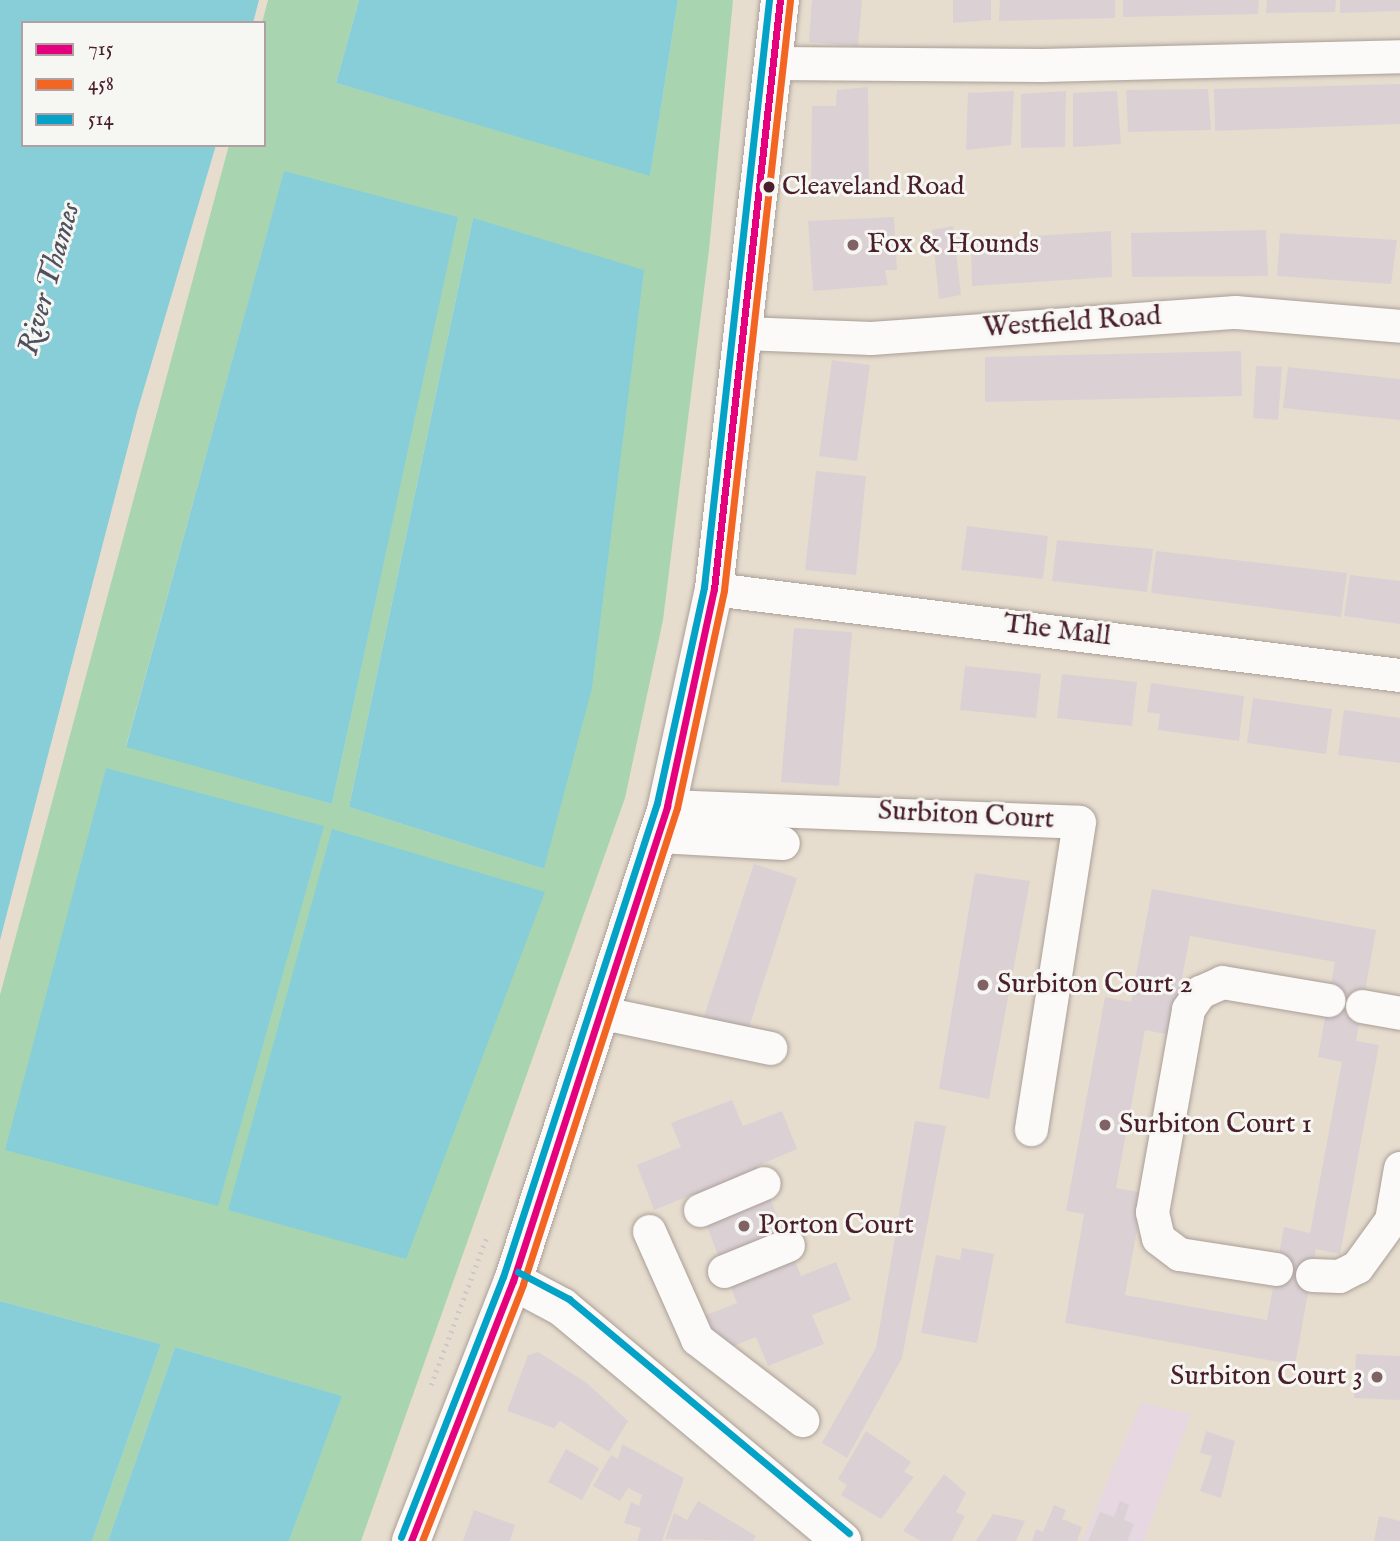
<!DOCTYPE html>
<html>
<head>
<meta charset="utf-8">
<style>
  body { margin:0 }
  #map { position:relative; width:1400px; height:1541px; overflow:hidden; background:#e6ddce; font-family:"IM FELL English",serif }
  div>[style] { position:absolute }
  .built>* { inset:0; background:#e6d7e1 }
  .green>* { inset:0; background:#a8d5af }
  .water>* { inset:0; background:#88ced8 }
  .building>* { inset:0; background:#dbd1d5 }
  .path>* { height:4.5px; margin-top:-2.25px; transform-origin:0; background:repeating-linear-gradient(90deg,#cdc9c6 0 2px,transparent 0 7px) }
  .roads { filter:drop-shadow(0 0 2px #aa9f98) drop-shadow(0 0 2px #aa9f98) }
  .minor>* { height:33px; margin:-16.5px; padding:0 16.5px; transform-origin:16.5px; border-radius:16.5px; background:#fbfaf8 }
  .major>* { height:38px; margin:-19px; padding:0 19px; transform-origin:19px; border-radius:19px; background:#fbfaf8 }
  .bus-1>* { height:7px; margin:-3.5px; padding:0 3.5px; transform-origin:3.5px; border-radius:3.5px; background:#e5007d }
  .bus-2>* { height:7px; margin:-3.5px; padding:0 3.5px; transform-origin:3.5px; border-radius:3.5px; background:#f26522 }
  .bus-3>* { height:7px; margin:-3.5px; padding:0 3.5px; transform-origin:3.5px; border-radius:3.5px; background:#04a2c6 }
  .dots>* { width:19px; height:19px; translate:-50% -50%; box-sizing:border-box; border:4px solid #f6f6f2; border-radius:50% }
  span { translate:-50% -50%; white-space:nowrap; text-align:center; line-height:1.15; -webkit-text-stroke:6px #f6f6f2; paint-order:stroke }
  .bus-label { font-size:26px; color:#4a1f2b }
  .left { translate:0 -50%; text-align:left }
  .poi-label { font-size:28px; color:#4a1f2b }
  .right { translate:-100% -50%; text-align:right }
  .street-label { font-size:28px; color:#4a1f2b }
  .water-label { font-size:30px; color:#505160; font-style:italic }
  .legend { position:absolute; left:21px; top:21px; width:245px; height:126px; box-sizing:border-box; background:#f6f6f2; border:2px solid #b1a0a2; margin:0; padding:9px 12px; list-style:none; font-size:21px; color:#4a1f2b }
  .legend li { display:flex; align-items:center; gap:14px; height:35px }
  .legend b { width:35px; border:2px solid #b1a0a2 }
</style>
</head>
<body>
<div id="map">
  <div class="built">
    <i style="clip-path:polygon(1141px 1403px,1191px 1414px,1144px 1541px,1082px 1541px)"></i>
  </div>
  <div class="green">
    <i style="clip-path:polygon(evenodd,268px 0,359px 0,336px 83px,650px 175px,678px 0,733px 0,709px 250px,663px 620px,625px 798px,361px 1541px,289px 1541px,341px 1396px,175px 1347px,108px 1541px,92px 1541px,161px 1344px,0 1301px,0 995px,229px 145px,264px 145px,262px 23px,268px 0,284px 172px,457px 217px,332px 804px,126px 746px,284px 172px,268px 0,473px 218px,544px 868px,544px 869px,349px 807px,473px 218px)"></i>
  </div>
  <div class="water">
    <i style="clip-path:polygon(0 0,259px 0,253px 23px,23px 23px,23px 145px,216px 145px,137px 412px,0 940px)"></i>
    <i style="clip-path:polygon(359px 0,678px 0,650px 176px,336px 83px)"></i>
    <i style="clip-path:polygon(284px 171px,458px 217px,332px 804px,126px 747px)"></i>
    <i style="clip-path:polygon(473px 218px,644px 270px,592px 688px,544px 869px,349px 807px)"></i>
    <i style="clip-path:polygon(106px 768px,324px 826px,218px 1206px,5px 1150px)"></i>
    <i style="clip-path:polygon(332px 829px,545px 892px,406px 1259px,228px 1210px)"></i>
    <i style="clip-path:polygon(0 1301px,161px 1344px,92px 1541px,0 1541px)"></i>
    <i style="clip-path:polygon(175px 1347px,342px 1396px,289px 1541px,108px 1541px)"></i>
  </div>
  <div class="building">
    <i style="clip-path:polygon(812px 0,862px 0,858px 46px,809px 42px)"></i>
    <i style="clip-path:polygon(953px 0,991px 0,991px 20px,953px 23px)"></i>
    <i style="clip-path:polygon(1000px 0,1115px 0,1115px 18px,999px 21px)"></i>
    <i style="clip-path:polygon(1123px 0,1259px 0,1258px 14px,1123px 17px)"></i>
    <i style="clip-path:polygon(1267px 0,1336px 0,1335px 12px,1266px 13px)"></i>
    <i style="clip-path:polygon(1340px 0,1400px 0,1400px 11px,1340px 13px)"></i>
    <i style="clip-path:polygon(1400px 84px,1400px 124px,1215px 131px,1214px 89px)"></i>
    <i style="clip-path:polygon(868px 87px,869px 189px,811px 194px,812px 106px,836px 106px,837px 90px)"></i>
    <i style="clip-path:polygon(1208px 89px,1211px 130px,1128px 132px,1126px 90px)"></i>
    <i style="clip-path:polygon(1014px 91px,1011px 145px,966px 150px,968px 93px)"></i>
    <i style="clip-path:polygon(1066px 91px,1065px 147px,1021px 148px,1021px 94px)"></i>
    <i style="clip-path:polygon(1117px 91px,1121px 144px,1073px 147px,1073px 93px)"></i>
    <i style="clip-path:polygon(894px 217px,897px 270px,885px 270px,888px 285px,813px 291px,808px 221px)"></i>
    <i style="clip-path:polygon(953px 226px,961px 295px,939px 299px,932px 230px)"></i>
    <i style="clip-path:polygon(1266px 230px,1268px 276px,1132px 277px,1131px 233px)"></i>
    <i style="clip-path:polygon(1111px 231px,1112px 277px,972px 286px,971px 240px)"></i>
    <i style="clip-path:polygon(1280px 233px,1397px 240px,1391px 284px,1277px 276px)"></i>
    <i style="clip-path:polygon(1241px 351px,1242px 396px,985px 402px,985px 357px)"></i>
    <i style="clip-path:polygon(832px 360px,870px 365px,857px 461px,819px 456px)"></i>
    <i style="clip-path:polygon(1256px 366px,1282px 367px,1278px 420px,1253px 418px)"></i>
    <i style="clip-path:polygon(1288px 367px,1400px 379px,1400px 420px,1283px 408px)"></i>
    <i style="clip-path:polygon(816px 471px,866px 476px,856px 575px,805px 570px)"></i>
    <i style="clip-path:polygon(967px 526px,1048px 536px,1043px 579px,961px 570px)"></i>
    <i style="clip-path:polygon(1057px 540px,1153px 549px,1147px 592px,1052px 581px)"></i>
    <i style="clip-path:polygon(1156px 551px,1347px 573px,1341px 617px,1151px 593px)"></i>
    <i style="clip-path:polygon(1350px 575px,1400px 581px,1400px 624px,1344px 616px)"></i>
    <i style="clip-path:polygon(794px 628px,852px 632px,839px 786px,781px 782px)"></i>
    <i style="clip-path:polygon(965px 666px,1041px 674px,1036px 718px,960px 710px)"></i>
    <i style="clip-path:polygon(1062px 674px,1137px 682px,1132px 726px,1057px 718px)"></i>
    <i style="clip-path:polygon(1151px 683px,1244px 696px,1239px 741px,1158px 730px,1160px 714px,1147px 712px)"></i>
    <i style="clip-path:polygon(1253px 698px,1332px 709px,1326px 754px,1247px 743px)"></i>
    <i style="clip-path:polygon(1344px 710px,1400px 718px,1400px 763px,1338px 755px)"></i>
    <i style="clip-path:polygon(754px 864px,797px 878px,748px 1030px,704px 1016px)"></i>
    <i style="clip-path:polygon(975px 873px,1030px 881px,989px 1099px,939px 1089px)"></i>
    <i style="clip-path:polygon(evenodd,1152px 889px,1376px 930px,1356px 1041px,1379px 1045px,1340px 1254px,1316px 1249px,1295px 1365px,1065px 1323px,1084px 1214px,1066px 1211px,1105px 997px,1131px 1002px,1152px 889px,1190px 936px,1335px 962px,1318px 1057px,1342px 1062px,1310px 1233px,1284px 1227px,1267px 1320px,1125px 1295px,1144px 1193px,1116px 1188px,1145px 1030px,1171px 1035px,1190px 936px)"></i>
    <i style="clip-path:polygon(732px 1100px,743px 1126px,782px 1111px,797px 1149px,757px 1166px,801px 1276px,836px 1262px,851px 1300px,812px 1315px,824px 1344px,768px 1366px,756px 1337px,716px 1353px,701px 1317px,737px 1303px,694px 1194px,654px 1210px,637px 1165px,681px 1147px,671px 1123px)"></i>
    <i style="clip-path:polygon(915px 1121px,946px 1126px,902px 1358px,847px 1458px,822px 1443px,876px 1348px)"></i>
    <i style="clip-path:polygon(962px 1248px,994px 1254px,977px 1343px,921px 1333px,936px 1255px,960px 1260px)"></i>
    <i style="clip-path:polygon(538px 1352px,587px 1383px,628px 1421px,609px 1452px,560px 1421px,554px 1428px,507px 1411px,528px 1355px)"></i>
    <i style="clip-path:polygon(1356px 1354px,1400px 1356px,1400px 1400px,1354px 1398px)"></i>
    <i style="clip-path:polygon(866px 1431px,911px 1462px,904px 1472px,914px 1477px,881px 1519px,841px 1495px,847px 1485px,838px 1479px)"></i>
    <i style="clip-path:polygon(1206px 1431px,1235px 1441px,1221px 1498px,1200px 1491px,1212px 1456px,1200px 1453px)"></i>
    <i style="clip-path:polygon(622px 1444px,684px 1478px,662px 1541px,637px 1541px,641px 1528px,624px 1523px,631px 1502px,639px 1506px,642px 1495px,628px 1488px,620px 1501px,593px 1486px,611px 1455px,618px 1459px)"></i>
    <i style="clip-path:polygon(566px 1449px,599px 1468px,582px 1500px,548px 1482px)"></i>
    <i style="clip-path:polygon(944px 1474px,966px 1493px,956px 1512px,965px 1516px,952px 1541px,921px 1541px,903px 1531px)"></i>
    <i style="clip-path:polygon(698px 1501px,756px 1536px,753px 1541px,665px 1539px,674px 1513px,687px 1520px)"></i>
    <i style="clip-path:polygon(1120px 1501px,1129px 1505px,1124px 1520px,1134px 1524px,1127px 1541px,1088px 1541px,1100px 1512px,1114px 1517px)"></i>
    <i style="clip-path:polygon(1054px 1505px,1066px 1510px,1062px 1519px,1082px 1527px,1077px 1541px,1032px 1541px,1036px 1529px,1043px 1532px)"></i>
    <i style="clip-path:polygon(474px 1510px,515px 1525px,510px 1541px,463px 1541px)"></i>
    <i style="clip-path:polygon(993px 1514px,1025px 1521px,1016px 1541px,976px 1541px)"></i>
    <i style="clip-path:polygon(1379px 1516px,1400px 1521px,1400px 1541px,1374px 1541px)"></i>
  </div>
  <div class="path">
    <i style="left:431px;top:1385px;width:159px;rotate:-69.4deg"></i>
  </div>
  <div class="roads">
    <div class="minor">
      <i style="left:773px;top:63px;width:269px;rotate:0.4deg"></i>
      <i style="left:1042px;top:65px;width:358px;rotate:-1.4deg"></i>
      <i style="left:743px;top:333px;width:128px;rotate:2.2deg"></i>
      <i style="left:871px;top:338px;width:365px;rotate:-4.1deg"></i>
      <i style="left:1235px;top:312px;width:166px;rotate:4.8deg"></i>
      <i style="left:714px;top:589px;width:691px;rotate:7.15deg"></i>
      <i style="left:667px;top:806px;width:412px;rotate:2.2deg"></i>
      <i style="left:1079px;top:822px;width:311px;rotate:98.9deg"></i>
      <i style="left:659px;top:836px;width:124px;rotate:3.2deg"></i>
      <i style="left:1362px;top:1006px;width:39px;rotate:10deg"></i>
      <i style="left:603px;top:1013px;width:171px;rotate:11.8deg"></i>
      <i style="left:700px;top:1210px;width:69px;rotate:-22.9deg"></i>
      <i style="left:649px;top:1231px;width:118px;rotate:66deg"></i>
      <i style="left:697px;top:1339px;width:133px;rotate:37.6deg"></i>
      <i style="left:1276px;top:1269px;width:98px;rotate:-171.2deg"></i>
      <i style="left:1179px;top:1254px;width:26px;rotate:-143deg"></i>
      <i style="left:1158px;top:1238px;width:27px;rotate:-103deg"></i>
      <i style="left:1152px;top:1212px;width:206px;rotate:-79.9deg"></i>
      <i style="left:1188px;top:1009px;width:21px;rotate:-55deg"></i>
      <i style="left:1200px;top:992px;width:24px;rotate:-24deg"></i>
      <i style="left:1222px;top:982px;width:108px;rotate:9.6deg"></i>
      <i style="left:724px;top:1271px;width:69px;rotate:-22.1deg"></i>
      <i style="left:1312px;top:1275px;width:27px;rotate:2deg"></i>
      <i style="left:1339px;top:1276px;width:20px;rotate:-27deg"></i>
      <i style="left:1357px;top:1267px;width:58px;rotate:-54.1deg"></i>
      <i style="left:1391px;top:1220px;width:53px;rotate:-80.2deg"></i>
    </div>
    <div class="major">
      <i style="left:513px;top:1281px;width:55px;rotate:28deg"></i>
      <i style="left:562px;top:1307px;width:365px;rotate:39.9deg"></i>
      <i style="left:411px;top:1541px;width:279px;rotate:-68.6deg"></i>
      <i style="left:513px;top:1281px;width:499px;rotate:-72deg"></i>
      <i style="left:667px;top:806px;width:222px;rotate:-77.8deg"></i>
      <i style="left:714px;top:589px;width:593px;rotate:-83.61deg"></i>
    </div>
  </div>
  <div class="bus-1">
    <i style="left:411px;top:1541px;width:279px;rotate:-68.6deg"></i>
    <i style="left:513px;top:1281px;width:499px;rotate:-72deg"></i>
    <i style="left:667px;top:806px;width:222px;rotate:-77.8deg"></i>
    <i style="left:714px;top:589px;width:593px;rotate:-83.61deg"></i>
  </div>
  <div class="bus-2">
    <i style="left:422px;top:1541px;width:276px;rotate:-68.5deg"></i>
    <i style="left:523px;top:1284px;width:500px;rotate:-72.07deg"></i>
    <i style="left:677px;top:808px;width:223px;rotate:-77.8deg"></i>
    <i style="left:724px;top:590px;width:593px;rotate:-83.61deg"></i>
  </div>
  <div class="bus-3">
    <i style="left:518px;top:1272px;width:58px;rotate:27.9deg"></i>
    <i style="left:569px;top:1299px;width:365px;rotate:39.9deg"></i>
    <i style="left:401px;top:1537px;width:279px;rotate:-68.6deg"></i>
    <i style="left:503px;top:1277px;width:498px;rotate:-72deg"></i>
    <i style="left:657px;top:803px;width:221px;rotate:-77.7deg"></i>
    <i style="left:704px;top:587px;width:591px;rotate:-83.68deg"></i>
  </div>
  <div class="dots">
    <i style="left:769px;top:187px;background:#4a1f2b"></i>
    <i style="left:853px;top:245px;background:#816264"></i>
    <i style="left:983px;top:985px;background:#816264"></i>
    <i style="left:1105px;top:1125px;background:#816264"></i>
    <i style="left:744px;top:1226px;background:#816264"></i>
    <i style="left:1377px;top:1377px;background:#816264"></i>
  </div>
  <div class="bus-label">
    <span class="left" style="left:782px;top:187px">Cleaveland Road</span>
  </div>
  <div class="poi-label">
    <span class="left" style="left:867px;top:245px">Fox &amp; Hounds</span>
    <span class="left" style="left:997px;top:985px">Surbiton Court 2</span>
    <span class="left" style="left:1119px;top:1125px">Surbiton Court 1</span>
    <span class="left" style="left:758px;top:1226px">Porton Court</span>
    <span class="right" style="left:1363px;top:1377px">Surbiton Court 3</span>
  </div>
  <div class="street-label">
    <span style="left:1072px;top:323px;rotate:-4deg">Westfield Road</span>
    <span style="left:1057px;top:631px;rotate:7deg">The Mall</span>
    <span style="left:966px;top:816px;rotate:3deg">Surbiton Court</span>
  </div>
  <div class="water-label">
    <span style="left:50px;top:279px;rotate:-74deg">River Thames</span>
  </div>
  <ul class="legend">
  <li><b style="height:9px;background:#e5007d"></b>715</li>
  <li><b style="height:9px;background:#f26522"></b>458</li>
  <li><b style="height:9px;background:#04a2c6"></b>514</li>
  </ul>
</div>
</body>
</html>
